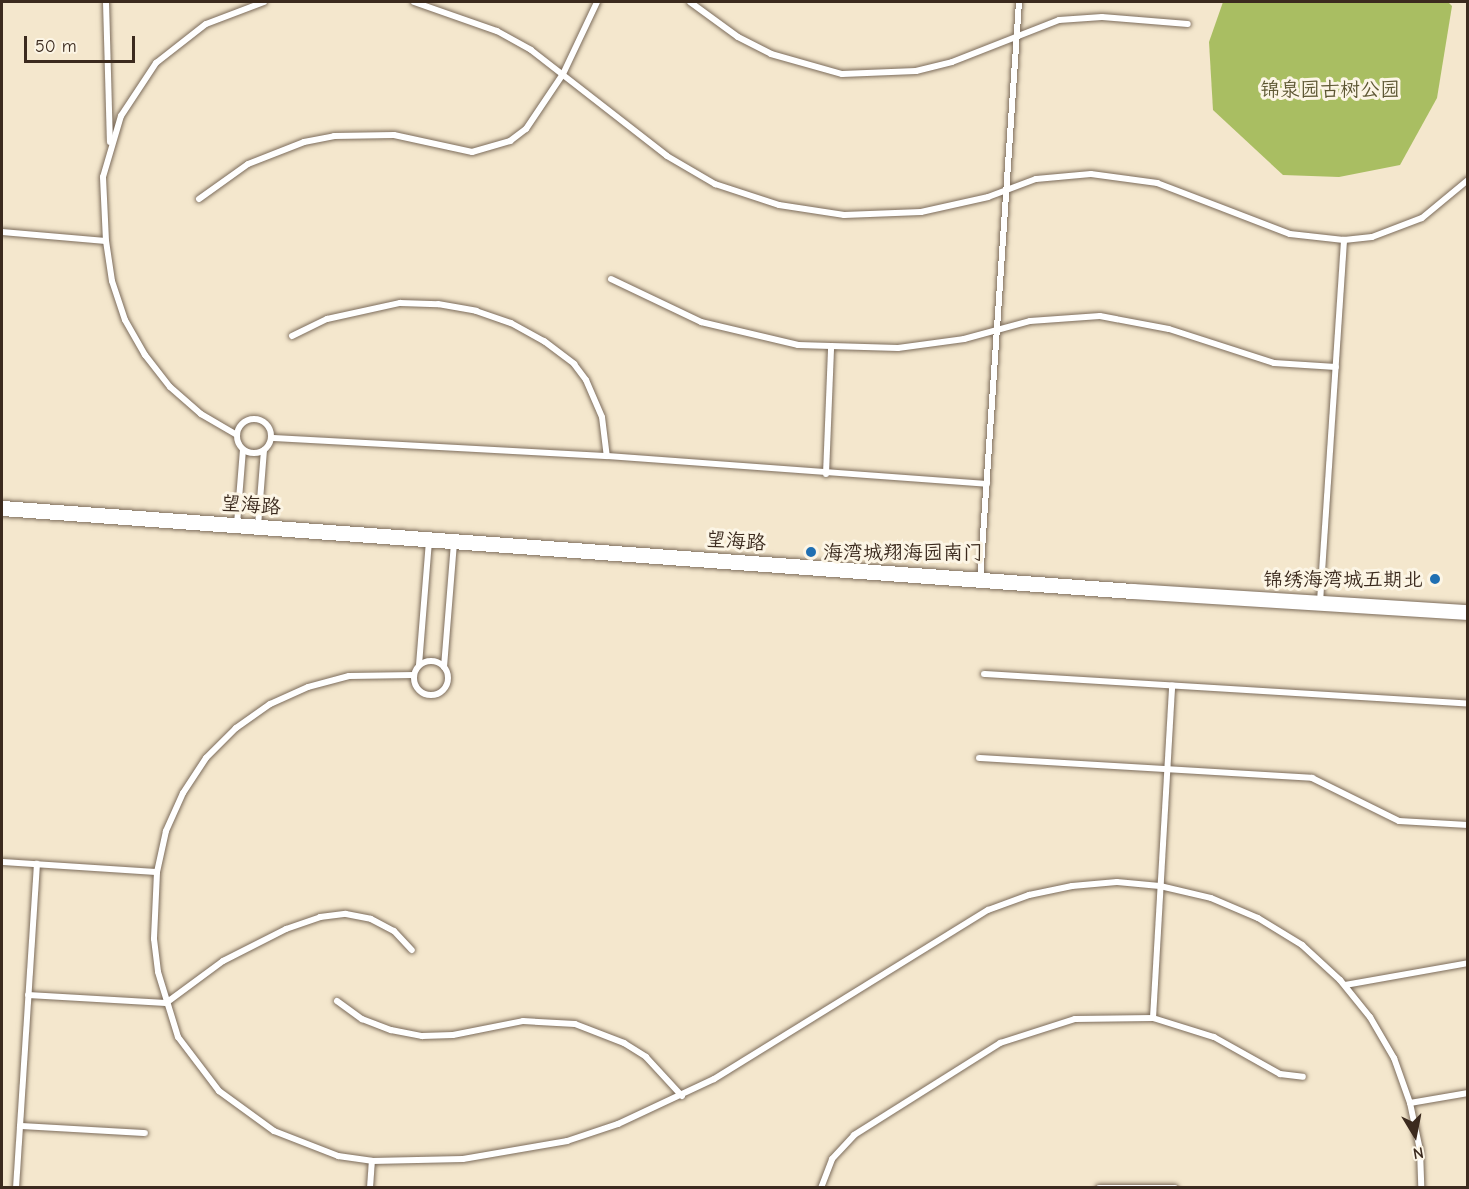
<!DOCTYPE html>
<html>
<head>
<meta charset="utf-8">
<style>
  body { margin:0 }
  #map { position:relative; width:1469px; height:1189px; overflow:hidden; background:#f4e7cd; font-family:"Comic Neue","LXGW WenKai TC",sans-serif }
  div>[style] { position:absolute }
  .green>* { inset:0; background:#a9be62 }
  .roads { filter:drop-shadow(0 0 2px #7c6c5b) drop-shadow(0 0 2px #7c6c5b) }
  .service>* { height:6px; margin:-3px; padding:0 3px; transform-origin:3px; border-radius:3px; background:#fff }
  .service>.ring { margin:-3px; padding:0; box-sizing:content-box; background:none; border:6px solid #fff; border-radius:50% }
  .tertiary>* { height:15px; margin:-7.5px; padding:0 7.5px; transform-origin:7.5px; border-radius:7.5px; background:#fff }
  .dots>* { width:16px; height:16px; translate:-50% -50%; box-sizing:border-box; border:3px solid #fcf5e5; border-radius:50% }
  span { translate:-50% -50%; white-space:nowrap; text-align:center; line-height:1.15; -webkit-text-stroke:6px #fcf5e5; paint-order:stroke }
  .park-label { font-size:20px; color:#5c5632 }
  .street-label { font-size:20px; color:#3b2a1e }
  .poi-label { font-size:20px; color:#3b2a1e }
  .left { translate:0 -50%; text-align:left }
  .right { translate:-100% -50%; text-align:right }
  .frame { position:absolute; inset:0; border:3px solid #3b2a1e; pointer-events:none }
  .north { position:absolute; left:1385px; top:1105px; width:60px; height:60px; -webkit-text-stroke:4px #fcf5e5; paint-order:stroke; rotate:170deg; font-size:16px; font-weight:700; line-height:24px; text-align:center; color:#3b2a1e }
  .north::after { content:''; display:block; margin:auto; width:21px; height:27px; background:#3b2a1e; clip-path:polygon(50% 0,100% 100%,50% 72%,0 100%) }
  .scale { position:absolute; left:24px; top:36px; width:111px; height:27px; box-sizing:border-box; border:3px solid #3b2a1e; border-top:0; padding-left:8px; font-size:18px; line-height:21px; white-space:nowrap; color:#3b2a1e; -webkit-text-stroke:4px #fcf5e5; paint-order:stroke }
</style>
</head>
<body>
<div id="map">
  <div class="green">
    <i style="clip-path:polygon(1223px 2px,1448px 2px,1452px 6px,1437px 98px,1400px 165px,1339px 177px,1283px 175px,1213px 110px,1209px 42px)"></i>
  </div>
  <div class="roads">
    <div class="service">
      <i style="left:106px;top:2px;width:140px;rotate:88.4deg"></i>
      <i style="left:414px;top:2px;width:88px;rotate:19.3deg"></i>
      <i style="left:497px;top:31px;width:39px;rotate:29deg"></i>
      <i style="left:531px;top:50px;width:172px;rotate:37.9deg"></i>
      <i style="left:667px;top:156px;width:56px;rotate:30.3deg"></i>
      <i style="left:715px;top:184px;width:67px;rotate:18.2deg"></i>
      <i style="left:779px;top:205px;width:66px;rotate:8.7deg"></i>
      <i style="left:844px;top:215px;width:77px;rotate:-2.2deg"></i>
      <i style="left:921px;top:212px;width:69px;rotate:-12.6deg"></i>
      <i style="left:988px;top:197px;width:51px;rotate:-20.6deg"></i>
      <i style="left:1036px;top:179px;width:55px;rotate:-5.2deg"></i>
      <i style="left:1091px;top:174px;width:67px;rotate:7.8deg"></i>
      <i style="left:1157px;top:183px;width:142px;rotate:21deg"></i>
      <i style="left:1290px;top:234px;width:54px;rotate:6.3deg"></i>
      <i style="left:1344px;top:240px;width:28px;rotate:-6deg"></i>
      <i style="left:1372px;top:237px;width:53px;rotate:-20.8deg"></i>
      <i style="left:1422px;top:218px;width:60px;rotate:-39.6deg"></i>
      <i style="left:690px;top:2px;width:59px;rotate:36.1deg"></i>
      <i style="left:738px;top:37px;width:37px;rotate:27deg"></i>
      <i style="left:771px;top:54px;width:74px;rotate:15.7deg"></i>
      <i style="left:842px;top:74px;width:74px;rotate:-2.3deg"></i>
      <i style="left:916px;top:71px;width:37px;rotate:-14deg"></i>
      <i style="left:952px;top:62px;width:115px;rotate:-21.4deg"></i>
      <i style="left:1059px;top:20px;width:43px;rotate:-4deg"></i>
      <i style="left:1102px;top:17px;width:86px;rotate:4.7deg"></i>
      <i style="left:199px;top:199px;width:60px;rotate:-35.5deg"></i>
      <i style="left:248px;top:164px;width:60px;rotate:-21.4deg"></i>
      <i style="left:304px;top:142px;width:31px;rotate:-11deg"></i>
      <i style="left:334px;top:136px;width:60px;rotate:-1deg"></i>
      <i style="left:394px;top:135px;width:80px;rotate:12.3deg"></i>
      <i style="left:472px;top:152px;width:40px;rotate:-16deg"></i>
      <i style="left:510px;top:141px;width:20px;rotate:-37deg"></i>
      <i style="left:526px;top:129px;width:66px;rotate:-56.1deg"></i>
      <i style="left:563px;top:74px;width:80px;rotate:-64.7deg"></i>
      <i style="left:2px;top:232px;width:104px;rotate:4.9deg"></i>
      <i style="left:611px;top:279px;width:100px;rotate:25.5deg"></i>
      <i style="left:701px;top:322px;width:100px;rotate:13.3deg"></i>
      <i style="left:798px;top:345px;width:100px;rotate:1.7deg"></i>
      <i style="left:898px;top:348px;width:67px;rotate:-7.8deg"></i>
      <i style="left:964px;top:339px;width:68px;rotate:-15.3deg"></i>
      <i style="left:1030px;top:321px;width:70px;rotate:-4.1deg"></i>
      <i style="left:1100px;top:316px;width:70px;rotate:10.7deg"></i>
      <i style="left:1169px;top:329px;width:110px;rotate:17.9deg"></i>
      <i style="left:1274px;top:363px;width:62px;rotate:3.7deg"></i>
      <i style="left:292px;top:336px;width:39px;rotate:-26deg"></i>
      <i style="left:327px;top:319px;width:75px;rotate:-12.4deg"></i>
      <i style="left:400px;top:303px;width:38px;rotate:2deg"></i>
      <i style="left:438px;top:304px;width:39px;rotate:10deg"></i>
      <i style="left:476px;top:311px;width:37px;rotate:19deg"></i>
      <i style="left:511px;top:323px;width:38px;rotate:29deg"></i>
      <i style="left:544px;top:341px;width:38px;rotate:37deg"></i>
      <i style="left:574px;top:364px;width:20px;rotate:53deg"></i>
      <i style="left:586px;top:380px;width:40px;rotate:66.6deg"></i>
      <i style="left:602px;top:417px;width:39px;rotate:83deg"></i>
      <i class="ring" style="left:237px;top:419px;width:28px;height:28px"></i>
      <i style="left:237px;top:435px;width:42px;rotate:-149.7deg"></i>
      <i style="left:201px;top:414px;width:41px;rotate:-138.9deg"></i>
      <i style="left:170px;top:387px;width:41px;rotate:-128deg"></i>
      <i style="left:145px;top:355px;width:40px;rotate:-119.7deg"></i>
      <i style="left:125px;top:320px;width:41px;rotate:-108.4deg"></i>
      <i style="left:112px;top:281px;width:40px;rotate:-98.5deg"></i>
      <i style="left:106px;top:241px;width:64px;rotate:-92.7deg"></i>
      <i style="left:103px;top:177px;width:64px;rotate:-73.6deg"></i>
      <i style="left:121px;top:116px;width:64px;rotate:-56.6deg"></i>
      <i style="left:156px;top:63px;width:63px;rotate:-38deg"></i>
      <i style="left:206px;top:24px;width:62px;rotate:-20.8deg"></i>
      <i style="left:272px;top:438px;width:335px;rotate:3.1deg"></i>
      <i style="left:607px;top:456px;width:381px;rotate:4.2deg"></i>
      <i style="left:826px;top:474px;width:125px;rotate:-87.7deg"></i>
      <i style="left:237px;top:524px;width:74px;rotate:-85.4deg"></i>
      <i style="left:258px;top:526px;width:76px;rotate:-85.5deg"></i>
      <i style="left:980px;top:580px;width:579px;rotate:-86.14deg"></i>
      <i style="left:1320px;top:602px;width:363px;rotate:-86.2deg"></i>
      <i class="ring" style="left:414px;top:661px;width:28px;height:28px"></i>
      <i style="left:419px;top:665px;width:125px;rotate:-85.4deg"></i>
      <i style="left:444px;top:667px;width:125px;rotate:-85.4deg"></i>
      <i style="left:984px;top:674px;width:485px;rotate:3.5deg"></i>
      <i style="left:414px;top:675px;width:65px;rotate:179.1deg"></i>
      <i style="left:349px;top:676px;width:42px;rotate:165deg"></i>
      <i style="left:308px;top:687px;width:42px;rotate:155.9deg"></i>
      <i style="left:270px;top:704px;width:42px;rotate:144.8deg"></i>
      <i style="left:236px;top:728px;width:42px;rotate:135deg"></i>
      <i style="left:206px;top:758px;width:42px;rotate:123.3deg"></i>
      <i style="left:183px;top:793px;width:42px;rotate:114.1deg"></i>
      <i style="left:166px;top:831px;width:42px;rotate:102.4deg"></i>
      <i style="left:157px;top:872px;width:67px;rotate:92.6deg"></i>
      <i style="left:154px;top:939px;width:33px;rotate:83deg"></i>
      <i style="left:158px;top:972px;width:68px;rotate:72.9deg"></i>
      <i style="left:178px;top:1037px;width:68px;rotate:52.8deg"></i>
      <i style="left:219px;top:1091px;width:68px;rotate:36deg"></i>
      <i style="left:274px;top:1131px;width:69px;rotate:21.3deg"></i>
      <i style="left:338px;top:1156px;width:34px;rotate:8deg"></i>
      <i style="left:372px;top:1161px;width:91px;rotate:-1.3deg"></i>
      <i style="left:463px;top:1159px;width:106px;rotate:-9.8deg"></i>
      <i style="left:567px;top:1141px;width:54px;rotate:-18.4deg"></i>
      <i style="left:618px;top:1124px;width:106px;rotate:-25.1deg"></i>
      <i style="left:714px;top:1079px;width:322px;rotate:-31.7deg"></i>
      <i style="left:988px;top:910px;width:44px;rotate:-20.1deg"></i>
      <i style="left:1029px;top:895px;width:44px;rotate:-11.8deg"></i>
      <i style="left:1072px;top:886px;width:45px;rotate:-5.1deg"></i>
      <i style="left:1117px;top:882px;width:43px;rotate:5.3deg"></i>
      <i style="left:1160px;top:886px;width:52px;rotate:13.2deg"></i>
      <i style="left:1211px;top:898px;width:51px;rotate:23.1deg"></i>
      <i style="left:1258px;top:918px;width:52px;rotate:31.5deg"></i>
      <i style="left:1302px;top:945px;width:52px;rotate:42.6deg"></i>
      <i style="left:1340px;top:980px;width:48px;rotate:51deg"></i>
      <i style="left:1370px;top:1017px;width:48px;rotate:59.7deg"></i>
      <i style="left:1394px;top:1058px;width:48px;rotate:70.4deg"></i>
      <i style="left:1410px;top:1103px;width:48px;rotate:78deg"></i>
      <i style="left:1420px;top:1150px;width:38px;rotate:88deg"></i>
      <i style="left:979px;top:758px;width:334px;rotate:3.4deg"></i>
      <i style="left:1312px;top:778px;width:97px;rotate:26.3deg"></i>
      <i style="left:1399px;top:821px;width:69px;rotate:3.3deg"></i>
      <i style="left:2px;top:862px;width:155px;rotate:3.7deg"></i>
      <i style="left:1345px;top:985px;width:125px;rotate:-10.1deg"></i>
      <i style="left:28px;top:995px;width:138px;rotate:3.3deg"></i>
      <i style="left:166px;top:1003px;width:71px;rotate:-36.4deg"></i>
      <i style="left:223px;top:961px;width:71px;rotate:-26.9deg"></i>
      <i style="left:286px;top:929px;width:36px;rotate:-19deg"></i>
      <i style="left:320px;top:917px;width:26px;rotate:-7deg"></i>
      <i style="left:346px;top:914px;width:25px;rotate:11deg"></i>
      <i style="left:371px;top:919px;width:26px;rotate:28deg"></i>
      <i style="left:394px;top:931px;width:26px;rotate:47deg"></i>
      <i style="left:337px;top:1001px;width:31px;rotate:36deg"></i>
      <i style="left:362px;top:1019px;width:31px;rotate:21deg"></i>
      <i style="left:391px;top:1030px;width:32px;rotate:11deg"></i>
      <i style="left:422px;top:1036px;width:31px;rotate:-2deg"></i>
      <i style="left:453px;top:1035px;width:71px;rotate:-11.3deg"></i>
      <i style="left:523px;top:1021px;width:52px;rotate:3.3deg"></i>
      <i style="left:575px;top:1024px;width:53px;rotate:21.2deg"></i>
      <i style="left:624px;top:1043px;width:26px;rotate:32deg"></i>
      <i style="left:646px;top:1057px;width:53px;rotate:47.3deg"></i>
      <i style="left:1153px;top:1018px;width:333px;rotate:-86.7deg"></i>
      <i style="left:1410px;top:1103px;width:59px;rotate:-9.8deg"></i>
      <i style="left:20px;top:1126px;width:125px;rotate:3.2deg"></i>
      <i style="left:16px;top:1188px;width:325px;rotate:-86.3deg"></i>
      <i style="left:370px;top:1188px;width:27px;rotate:-86deg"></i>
      <i style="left:821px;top:1188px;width:31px;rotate:-69deg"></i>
      <i style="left:832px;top:1159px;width:33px;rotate:-47deg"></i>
      <i style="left:854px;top:1135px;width:173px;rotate:-32.2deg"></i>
      <i style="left:1000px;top:1043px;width:79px;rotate:-17.7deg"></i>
      <i style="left:1075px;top:1019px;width:78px;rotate:-0.7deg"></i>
      <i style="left:1153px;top:1018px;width:64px;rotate:17.3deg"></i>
      <i style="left:1214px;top:1037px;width:76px;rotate:29.3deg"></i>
      <i style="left:1280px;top:1074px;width:23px;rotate:7deg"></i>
      <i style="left:1099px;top:1188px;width:76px"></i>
    </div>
    <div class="tertiary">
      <i style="left:2px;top:508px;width:1133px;rotate:4.2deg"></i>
      <i style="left:1132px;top:591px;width:337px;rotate:3.6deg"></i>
    </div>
  </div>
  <div class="dots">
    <i style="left:811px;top:552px;background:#1f6fb2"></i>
    <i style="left:1435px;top:579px;background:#1f6fb2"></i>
  </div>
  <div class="park-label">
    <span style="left:1330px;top:89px">锦泉园古树公园</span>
  </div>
  <div class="street-label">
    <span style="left:251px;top:505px;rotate:4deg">望海路</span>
    <span style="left:736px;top:541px;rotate:4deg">望海路</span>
  </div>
  <div class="poi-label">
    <span class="left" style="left:823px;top:552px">海湾城翔海园南门</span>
    <span class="right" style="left:1423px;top:579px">锦绣海湾城五期北</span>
  </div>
  <div class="frame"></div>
  <div class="north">N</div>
  <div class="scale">50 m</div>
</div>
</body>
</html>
